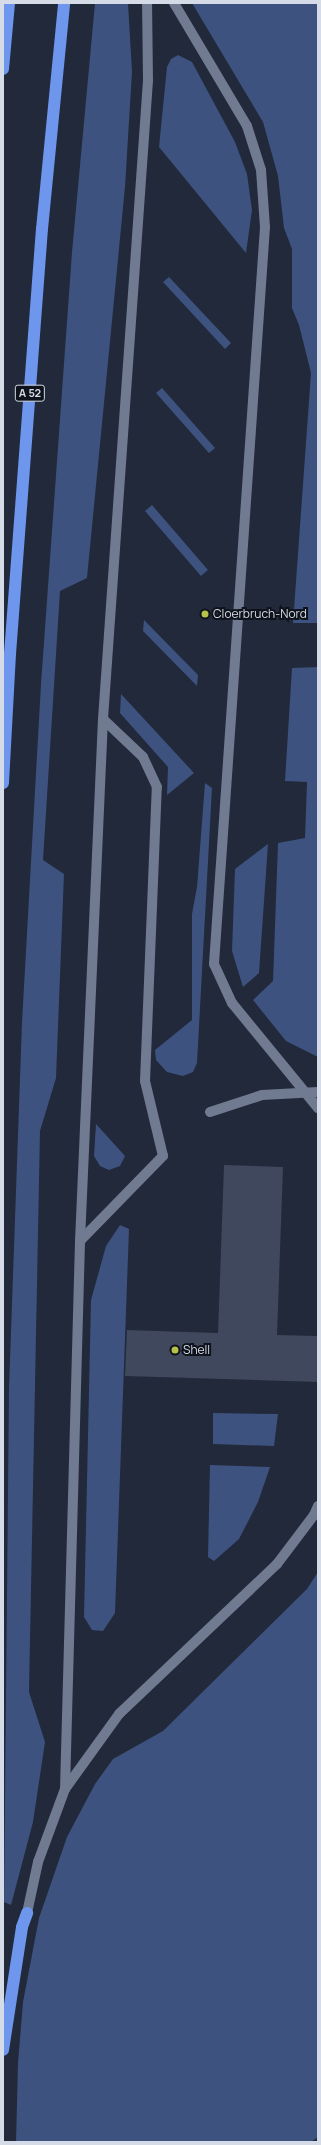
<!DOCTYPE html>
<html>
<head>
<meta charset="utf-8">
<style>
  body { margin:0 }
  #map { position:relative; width:321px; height:2145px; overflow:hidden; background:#21293b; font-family:Manrope,sans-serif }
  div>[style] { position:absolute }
  .green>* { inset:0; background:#3d527f }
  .building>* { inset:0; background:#3f485c }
  .service>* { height:10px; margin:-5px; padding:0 5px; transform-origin:5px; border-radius:5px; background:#707a90 }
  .motorway>* { height:12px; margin:-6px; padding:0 6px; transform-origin:6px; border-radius:6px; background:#6e96ec }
  .dots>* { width:11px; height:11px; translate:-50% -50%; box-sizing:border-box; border:2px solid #0e121a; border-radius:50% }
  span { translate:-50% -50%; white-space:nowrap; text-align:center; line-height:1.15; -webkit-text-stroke:4px #0e121a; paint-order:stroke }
  .shield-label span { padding:1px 3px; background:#0e121a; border:1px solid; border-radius:3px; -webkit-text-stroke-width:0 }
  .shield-label { font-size:11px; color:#d5dbe7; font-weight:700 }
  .poi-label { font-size:12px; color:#d5dbe7 }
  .left { translate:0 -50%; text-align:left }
  .frame { position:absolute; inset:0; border:4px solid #d5dbe7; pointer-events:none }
</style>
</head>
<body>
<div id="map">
  <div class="green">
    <i style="clip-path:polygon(95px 3px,128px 3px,132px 72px,125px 187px,87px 578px,60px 591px,43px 860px,64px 874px,56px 1078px,40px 1131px,29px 1692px,45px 1742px,33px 1822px,11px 1905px,4px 1902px,9px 1388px,22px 1022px,41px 684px,72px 252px)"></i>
    <i style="clip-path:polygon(192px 3px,318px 3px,318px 623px,293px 623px,311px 373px,299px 325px,292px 308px,292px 249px,284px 228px,278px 176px,263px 122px)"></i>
    <i style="clip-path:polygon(178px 55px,192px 62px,235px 142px,247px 174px,252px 210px,246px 253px,159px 147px,167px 67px,171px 59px)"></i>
    <i style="clip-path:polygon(169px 277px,231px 343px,225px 349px,163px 282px)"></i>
    <i style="clip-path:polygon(162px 388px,215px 448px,209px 453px,156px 393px)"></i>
    <i style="clip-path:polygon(152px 505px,208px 570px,201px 576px,145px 511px)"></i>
    <i style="clip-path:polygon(144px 620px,198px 675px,197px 686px,143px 631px)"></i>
    <i style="clip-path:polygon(318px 667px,318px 1057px,286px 1041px,253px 1000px,273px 981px,278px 843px,305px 838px,307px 782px,285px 781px,292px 668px)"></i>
    <i style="clip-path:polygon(121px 694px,194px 773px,167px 795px,168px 767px,120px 713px)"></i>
    <i style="clip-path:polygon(205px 783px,212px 788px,197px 1063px,193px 1072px,183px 1076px,167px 1072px,156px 1060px,155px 1050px,192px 1020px,192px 914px,197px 887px)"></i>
    <i style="clip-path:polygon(268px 844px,259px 973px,243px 987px,232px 951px,235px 869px)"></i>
    <i style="clip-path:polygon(96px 1124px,125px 1156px,120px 1166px,109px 1170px,100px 1166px,94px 1156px)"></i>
    <i style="clip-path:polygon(120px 1225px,129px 1229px,115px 1613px,103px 1631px,92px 1630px,84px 1617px,91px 1300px,106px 1246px)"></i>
    <i style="clip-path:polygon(213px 1413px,278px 1414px,274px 1446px,213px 1444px)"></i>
    <i style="clip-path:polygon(210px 1465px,270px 1467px,258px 1502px,239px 1539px,214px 1561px,208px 1557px)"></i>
    <i style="clip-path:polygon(318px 1572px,318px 2137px,311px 2142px,16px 2142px,18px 2063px,23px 2002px,39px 1918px,67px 1837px,95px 1784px,113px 1759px,163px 1731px,307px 1589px)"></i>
  </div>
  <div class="building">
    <i style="clip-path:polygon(224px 1165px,283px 1167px,277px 1335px,318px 1336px,318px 1382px,125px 1376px,127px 1330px,218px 1333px)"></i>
  </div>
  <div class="service">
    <i style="left:174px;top:3px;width:143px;rotate:59.3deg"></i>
    <i style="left:247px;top:126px;width:46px;rotate:72.3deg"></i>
    <i style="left:261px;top:170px;width:57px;rotate:86deg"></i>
    <i style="left:265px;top:227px;width:739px;rotate:93.96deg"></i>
    <i style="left:214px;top:964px;width:43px;rotate:65.2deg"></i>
    <i style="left:232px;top:1003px;width:136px;rotate:50.7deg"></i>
    <i style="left:210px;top:1112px;width:55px;rotate:-18.1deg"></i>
    <i style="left:262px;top:1095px;width:56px;rotate:-3.1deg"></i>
    <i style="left:80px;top:1241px;width:119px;rotate:-45.7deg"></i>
    <i style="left:163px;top:1156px;width:77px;rotate:-103.5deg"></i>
    <i style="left:145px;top:1081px;width:294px;rotate:-87.7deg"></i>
    <i style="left:157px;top:787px;width:33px;rotate:-115deg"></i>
    <i style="left:143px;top:757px;width:55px;rotate:-136.5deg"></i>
    <i style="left:65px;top:1789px;width:548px;rotate:-88.43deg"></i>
    <i style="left:80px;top:1241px;width:523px;rotate:-87.48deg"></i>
    <i style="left:103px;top:719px;width:640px;rotate:-85.97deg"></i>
    <i style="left:148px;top:81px;width:78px;rotate:-90.7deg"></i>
    <i style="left:27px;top:1913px;width:52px;rotate:-77.8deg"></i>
    <i style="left:38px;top:1862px;width:78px;rotate:-69.7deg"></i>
    <i style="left:65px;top:1789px;width:92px;rotate:-54.2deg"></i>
    <i style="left:119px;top:1714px;width:218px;rotate:-43.5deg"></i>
    <i style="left:277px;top:1564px;width:61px;rotate:-52.9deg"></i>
    <i style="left:314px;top:1515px;width:10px;rotate:-66deg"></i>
  </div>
  <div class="motorway">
    <i style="left:3px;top:69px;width:66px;rotate:-84.8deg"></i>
    <i style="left:3px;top:783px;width:129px;rotate:-86.9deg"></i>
    <i style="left:10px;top:654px;width:426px;rotate:-85.7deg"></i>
    <i style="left:42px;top:229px;width:227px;rotate:-84.4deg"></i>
    <i style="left:3px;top:2050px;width:124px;rotate:-81.2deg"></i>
    <i style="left:22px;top:1927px;width:15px;rotate:-70deg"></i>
  </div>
  <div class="dots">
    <i style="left:205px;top:614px;background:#b6c149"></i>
    <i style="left:175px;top:1350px;background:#b6c149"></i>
  </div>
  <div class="shield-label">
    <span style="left:30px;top:393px">A 52</span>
  </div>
  <div class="poi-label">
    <span class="left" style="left:213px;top:614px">Cloerbruch-Nord</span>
    <span class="left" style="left:183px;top:1350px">Shell</span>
  </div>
  <div class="frame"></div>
</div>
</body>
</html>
